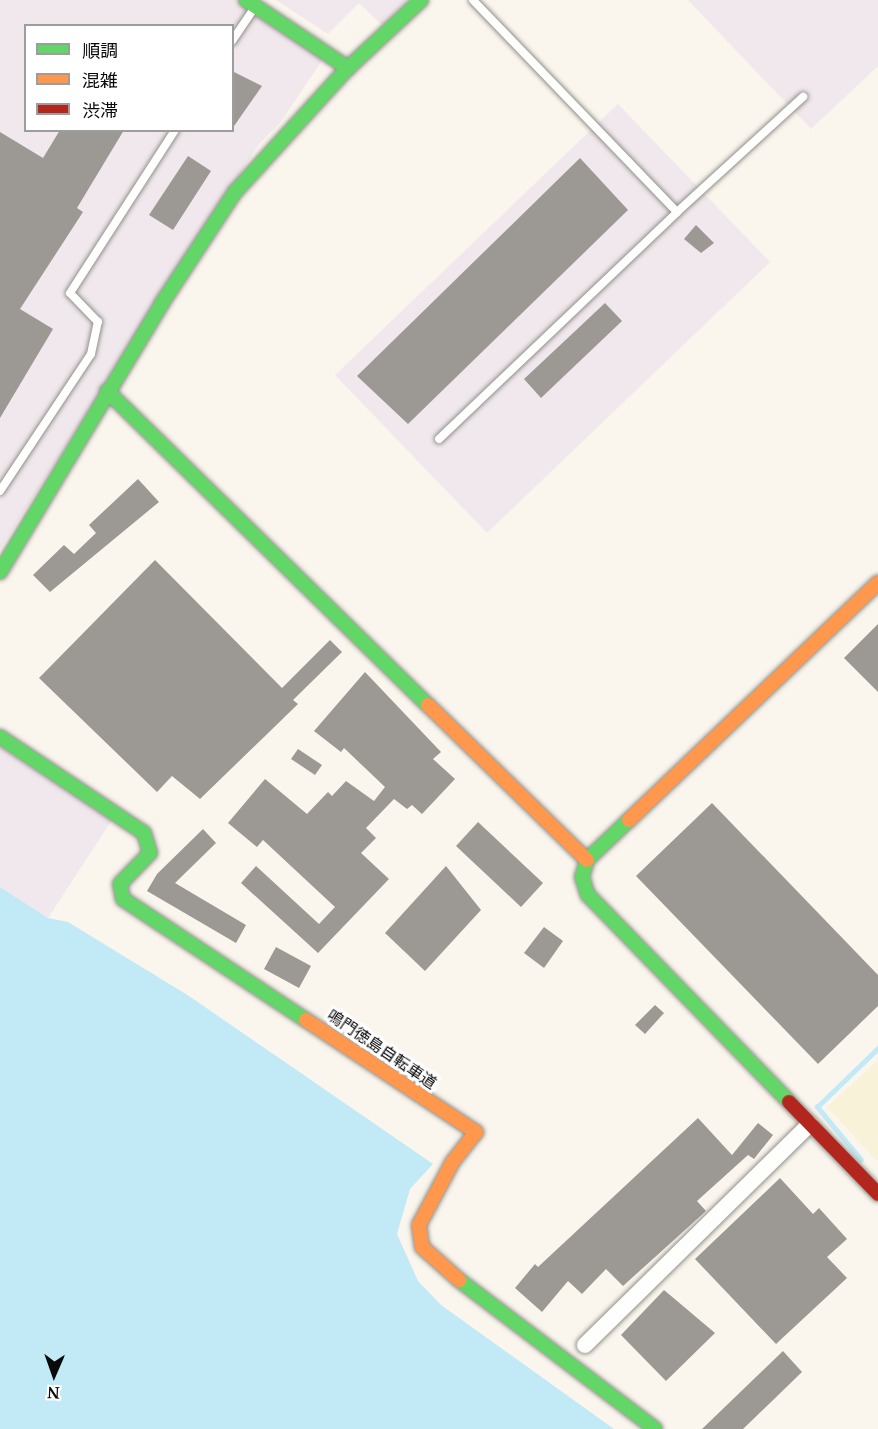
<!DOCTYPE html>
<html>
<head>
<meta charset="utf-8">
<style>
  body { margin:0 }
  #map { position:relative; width:878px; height:1429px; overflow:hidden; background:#faf6ed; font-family:"Noto Serif","Noto Sans JP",serif }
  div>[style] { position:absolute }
  .industrial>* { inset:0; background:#f0e8ec }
  .farmland>* { inset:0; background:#f8f2d8 }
  .water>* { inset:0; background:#c1e9f6 }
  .stream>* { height:4.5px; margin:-2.25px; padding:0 2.25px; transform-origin:2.25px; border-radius:2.25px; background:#c1e9f6 }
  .building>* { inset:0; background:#9c9894 }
  .roads { filter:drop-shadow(0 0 2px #92908c) drop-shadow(0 0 2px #92908c) }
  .lane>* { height:8px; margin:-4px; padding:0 4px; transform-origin:4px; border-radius:4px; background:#fefefc }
  .street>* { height:16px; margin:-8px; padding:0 8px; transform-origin:8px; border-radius:8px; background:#fefefc }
  .fast>* { height:14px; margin:-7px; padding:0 7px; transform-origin:7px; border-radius:7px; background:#63d668 }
  .slow>* { height:14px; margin:-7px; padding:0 7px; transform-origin:7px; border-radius:7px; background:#ff974d }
  .jam>* { height:14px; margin:-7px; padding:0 7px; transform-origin:7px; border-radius:7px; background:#b3261e }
  span { translate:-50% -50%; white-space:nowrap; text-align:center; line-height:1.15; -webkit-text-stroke:6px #fff; paint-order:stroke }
  .street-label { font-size:16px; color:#0a0a0a }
  .legend { position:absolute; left:24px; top:24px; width:210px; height:108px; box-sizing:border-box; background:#fff; border:2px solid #9d9d9d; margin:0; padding:8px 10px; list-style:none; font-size:18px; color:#0a0a0a }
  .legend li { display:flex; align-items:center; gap:12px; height:30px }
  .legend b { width:30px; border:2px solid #9d9d9d }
  .north { position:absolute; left:24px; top:1345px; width:60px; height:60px; -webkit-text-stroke:4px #fff; paint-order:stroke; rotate:182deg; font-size:16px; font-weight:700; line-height:24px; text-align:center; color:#0a0a0a }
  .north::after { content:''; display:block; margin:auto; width:21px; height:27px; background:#0a0a0a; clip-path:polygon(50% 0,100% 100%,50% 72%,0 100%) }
</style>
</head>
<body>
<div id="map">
  <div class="industrial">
    <i style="clip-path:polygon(evenodd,0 0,237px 0,325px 56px,280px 123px,259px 144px,0 549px,0 0,26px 26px,232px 26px,232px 130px,26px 130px,26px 26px)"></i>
    <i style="clip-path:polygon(276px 0,408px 0,382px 25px,359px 3px,328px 34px)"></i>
    <i style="clip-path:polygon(688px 0,878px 0,878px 66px,811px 129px)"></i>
    <i style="clip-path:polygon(618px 104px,770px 262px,487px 533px,335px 375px)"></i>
    <i style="clip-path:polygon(0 747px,112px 820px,48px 918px,0 887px)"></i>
  </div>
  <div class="farmland">
    <i style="clip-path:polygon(878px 1060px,878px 1160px,877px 1161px,827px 1107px)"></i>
  </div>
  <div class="water">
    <i style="clip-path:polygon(0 887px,48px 918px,68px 922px,189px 996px,433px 1164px,410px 1189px,397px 1234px,418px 1281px,441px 1305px,614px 1429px,0 1429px)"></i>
  </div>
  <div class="stream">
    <i style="left:861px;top:1160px;width:69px;rotate:-129.7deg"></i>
    <i style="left:817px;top:1107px;width:85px;rotate:-44deg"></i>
  </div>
  <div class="building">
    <i style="clip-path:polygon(232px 71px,262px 86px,232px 129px)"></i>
    <i style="clip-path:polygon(60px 130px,124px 130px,77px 208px,83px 212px,20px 309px,53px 329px,0 418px,0 132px,43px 158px)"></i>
    <i style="clip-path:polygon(188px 156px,211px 171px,173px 230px,149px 215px)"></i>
    <i style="clip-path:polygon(580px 158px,628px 210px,408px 424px,357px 376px)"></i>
    <i style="clip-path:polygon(696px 225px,714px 243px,701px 253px,684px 239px)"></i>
    <i style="clip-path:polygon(605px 303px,622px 321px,541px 398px,524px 379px)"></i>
    <i style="clip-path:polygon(138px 479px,159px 502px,50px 592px,33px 575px,64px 545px,74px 554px,96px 533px,89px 525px)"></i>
    <i style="clip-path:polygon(155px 560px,282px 688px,330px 640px,342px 652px,293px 700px,298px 704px,200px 799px,172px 776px,157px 792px,39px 678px)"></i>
    <i style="clip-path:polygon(878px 624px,878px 692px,844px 658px)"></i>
    <i style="clip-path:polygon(365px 672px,441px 752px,433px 759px,455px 779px,422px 814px,412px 805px,407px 809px,394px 799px,366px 828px,376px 838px,361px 853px,389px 879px,318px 953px,241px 883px,256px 866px,319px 924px,335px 907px,263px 840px,257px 847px,228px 823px,265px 779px,307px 814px,328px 792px,332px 796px,346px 781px,374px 801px,385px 787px,344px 748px,341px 752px,314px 731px)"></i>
    <i style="clip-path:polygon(298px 749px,322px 765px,315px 775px,291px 759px)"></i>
    <i style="clip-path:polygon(712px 803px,878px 975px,878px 1006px,818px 1064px,636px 876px)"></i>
    <i style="clip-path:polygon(478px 822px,543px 883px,521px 907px,456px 846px)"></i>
    <i style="clip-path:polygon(203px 829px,216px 843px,175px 883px,246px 925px,236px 943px,147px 891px,157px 874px)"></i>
    <i style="clip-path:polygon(446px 866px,481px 910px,425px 971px,385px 933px)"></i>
    <i style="clip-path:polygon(544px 927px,563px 941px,544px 968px,524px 953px)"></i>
    <i style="clip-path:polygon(276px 947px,311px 966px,299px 988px,264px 969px)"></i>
    <i style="clip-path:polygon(655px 1005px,664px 1013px,645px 1034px,635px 1025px)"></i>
    <i style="clip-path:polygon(698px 1118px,732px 1155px,758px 1123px,773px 1135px,754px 1159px,748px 1155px,697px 1201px,706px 1211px,623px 1286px,606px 1269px,582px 1294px,568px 1281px,542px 1312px,515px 1288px,535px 1264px,538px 1267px)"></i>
    <i style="clip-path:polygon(780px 1178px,813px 1214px,819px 1208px,847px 1239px,827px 1257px,847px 1278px,776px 1344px,695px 1259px)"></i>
    <i style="clip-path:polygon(664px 1290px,715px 1333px,666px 1381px,621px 1335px)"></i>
    <i style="clip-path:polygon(783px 1351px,802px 1372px,743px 1429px,702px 1429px)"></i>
  </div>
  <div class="roads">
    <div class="lane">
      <i style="left:232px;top:41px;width:41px;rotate:-55.9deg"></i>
      <i style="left:677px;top:212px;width:171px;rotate:-42.4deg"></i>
      <i style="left:439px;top:439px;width:329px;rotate:-43.6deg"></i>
      <i style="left:677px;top:212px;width:294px;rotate:-133.9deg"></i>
      <i style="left:0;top:491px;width:164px;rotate:-56.4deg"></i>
      <i style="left:91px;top:354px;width:33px;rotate:-78deg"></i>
      <i style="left:98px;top:322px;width:40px;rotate:-134deg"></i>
      <i style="left:70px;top:293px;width:194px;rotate:-57.2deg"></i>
    </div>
    <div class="street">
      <i style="left:585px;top:1345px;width:315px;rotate:-44.5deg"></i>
    </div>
    <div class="fast">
      <i style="left:246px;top:0;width:123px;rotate:33.7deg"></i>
      <i style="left:107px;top:391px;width:449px;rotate:44.4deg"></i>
      <i style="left:0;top:572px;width:314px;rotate:-58.9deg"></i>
      <i style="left:162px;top:303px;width:133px;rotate:-56.7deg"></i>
      <i style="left:235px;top:192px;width:168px;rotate:-47.7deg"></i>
      <i style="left:348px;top:68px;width:100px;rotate:-43deg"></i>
      <i style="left:0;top:737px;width:173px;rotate:33.7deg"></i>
      <i style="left:144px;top:833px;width:21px;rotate:73deg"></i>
      <i style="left:150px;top:853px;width:43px;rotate:134.1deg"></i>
      <i style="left:120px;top:884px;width:15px;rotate:79deg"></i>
      <i style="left:123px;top:899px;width:219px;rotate:33.5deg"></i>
      <i style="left:629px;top:820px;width:58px;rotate:136.4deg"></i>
      <i style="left:587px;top:860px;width:18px;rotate:106deg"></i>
      <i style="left:582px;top:877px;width:19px;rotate:72deg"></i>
      <i style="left:588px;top:895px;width:289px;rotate:45.8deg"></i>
      <i style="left:459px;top:1280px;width:246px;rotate:37.2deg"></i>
    </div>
    <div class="slow">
      <i style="left:428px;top:705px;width:222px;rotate:44.3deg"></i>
      <i style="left:629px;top:820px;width:344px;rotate:-43.6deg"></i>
      <i style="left:306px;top:1020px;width:204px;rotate:33.4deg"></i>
      <i style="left:476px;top:1132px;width:39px;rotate:128deg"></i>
      <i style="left:452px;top:1163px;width:70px;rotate:118deg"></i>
      <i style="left:419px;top:1225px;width:22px;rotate:82deg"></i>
      <i style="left:422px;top:1247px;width:50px;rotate:41.7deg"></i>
    </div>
    <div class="jam">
      <i style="left:789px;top:1102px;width:128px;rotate:45.9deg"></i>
    </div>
  </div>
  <div class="street-label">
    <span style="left:382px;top:1049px;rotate:34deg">鳴門徳島自転車道</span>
  </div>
  <ul class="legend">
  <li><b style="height:8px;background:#63d668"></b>順調</li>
  <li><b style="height:8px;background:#ff974d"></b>混雑</li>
  <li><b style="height:8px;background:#b3261e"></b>渋滞</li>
  </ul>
  <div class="north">N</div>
</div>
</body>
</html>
